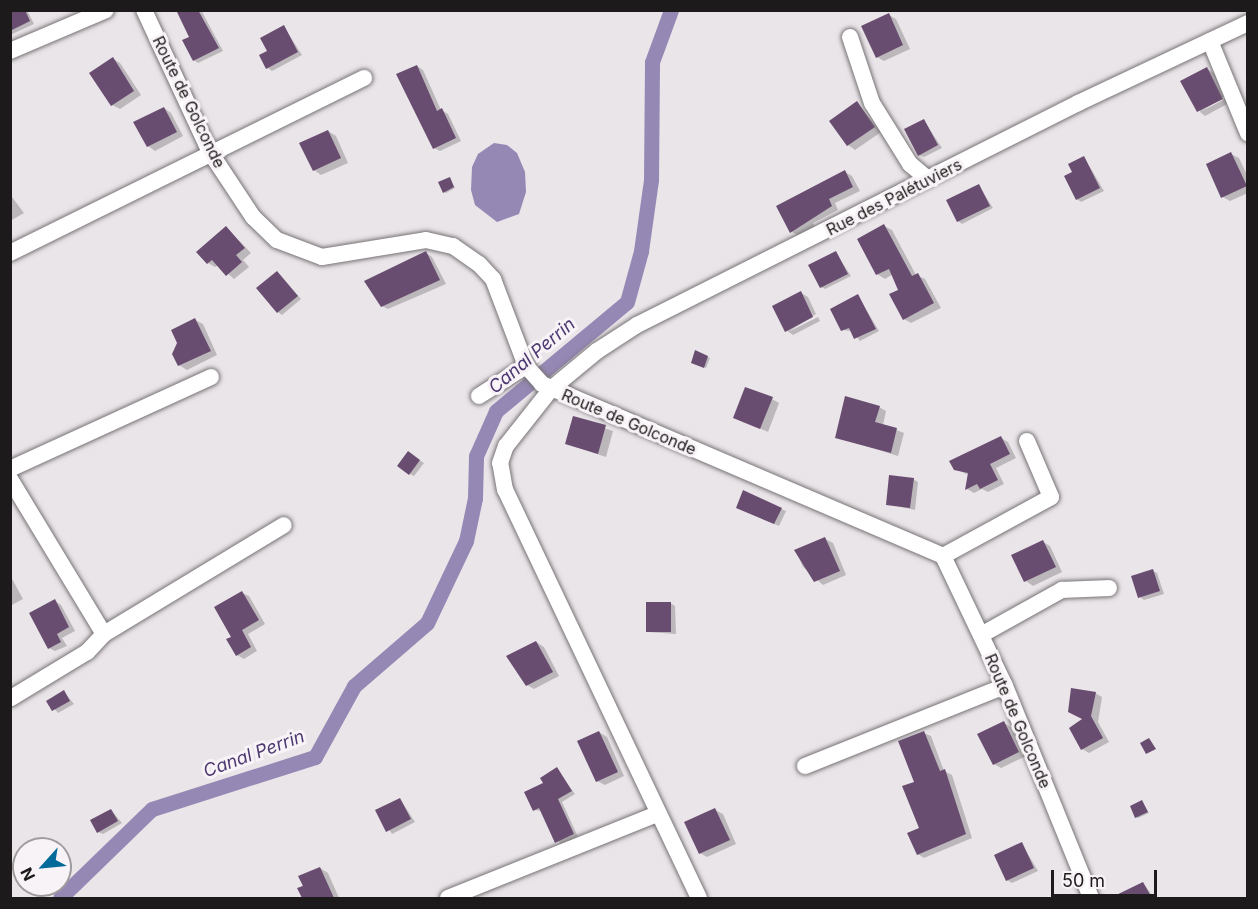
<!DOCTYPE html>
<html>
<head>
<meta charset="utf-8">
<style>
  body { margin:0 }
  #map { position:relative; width:1258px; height:909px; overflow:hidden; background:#eae5e9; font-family:Inter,sans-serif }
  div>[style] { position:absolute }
  .water>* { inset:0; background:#9588b4 }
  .shadow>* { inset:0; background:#0003 }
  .canal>* { height:15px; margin:-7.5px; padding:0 7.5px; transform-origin:7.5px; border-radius:7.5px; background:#9588b4 }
  .building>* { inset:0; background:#694d71 }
  .roads { filter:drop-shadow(0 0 2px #777376) drop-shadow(0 0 2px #777376) }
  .minor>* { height:16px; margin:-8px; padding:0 8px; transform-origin:8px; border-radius:8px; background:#fff }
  span { translate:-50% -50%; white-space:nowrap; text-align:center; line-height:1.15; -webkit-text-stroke:6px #f8f3f6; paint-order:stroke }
  .street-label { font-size:16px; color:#1c1a1b }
  .water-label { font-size:18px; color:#4d3872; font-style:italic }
  .frame { position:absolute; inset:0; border:12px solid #1c1a1b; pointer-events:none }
  .north { position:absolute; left:12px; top:837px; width:60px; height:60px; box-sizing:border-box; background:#f8f3f6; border:2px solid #a09c9e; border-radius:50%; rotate:243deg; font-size:16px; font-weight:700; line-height:24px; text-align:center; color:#1c1a1b }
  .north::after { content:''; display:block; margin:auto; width:21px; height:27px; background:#036b99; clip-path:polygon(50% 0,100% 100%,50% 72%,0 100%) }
  .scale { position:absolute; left:1051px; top:870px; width:106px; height:27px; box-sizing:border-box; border:3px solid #1c1a1b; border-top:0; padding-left:8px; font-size:18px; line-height:21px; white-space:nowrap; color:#1c1a1b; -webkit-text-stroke:4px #f8f3f6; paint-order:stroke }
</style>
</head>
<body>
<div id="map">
  <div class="water">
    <i style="clip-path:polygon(494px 143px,507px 145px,517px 153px,525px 172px,526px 192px,519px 214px,497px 222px,475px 205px,471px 190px,472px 167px,478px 154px)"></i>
  </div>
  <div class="shadow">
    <i style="clip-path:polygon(10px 10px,27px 10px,34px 24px,10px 35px)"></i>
    <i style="clip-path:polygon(178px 10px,201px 10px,223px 51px,198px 63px,194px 60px,191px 37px)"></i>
    <i style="clip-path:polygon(889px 15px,896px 19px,910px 49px,884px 61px,877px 57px)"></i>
    <i style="clip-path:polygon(284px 27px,302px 55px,272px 71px,268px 68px)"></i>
    <i style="clip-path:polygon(113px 59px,120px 63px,141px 95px,120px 109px,112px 105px)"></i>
    <i style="clip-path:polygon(417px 66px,423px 70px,441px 110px,448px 114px,461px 141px,440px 151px,434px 148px)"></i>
    <i style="clip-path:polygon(1207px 69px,1214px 73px,1225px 96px,1200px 112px)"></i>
    <i style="clip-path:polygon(1227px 98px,1229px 103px,1205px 116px,1200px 112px)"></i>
    <i style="clip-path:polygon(857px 103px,881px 132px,855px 150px,848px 145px)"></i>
    <i style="clip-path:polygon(164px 108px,171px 113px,183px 136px,155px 151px,148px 146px)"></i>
    <i style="clip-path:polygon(924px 121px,942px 148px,924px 157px,919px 155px)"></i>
    <i style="clip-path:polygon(328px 131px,336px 136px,348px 163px,321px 175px,314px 170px)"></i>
    <i style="clip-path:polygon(1231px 154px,1239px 158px,1248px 177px,1248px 193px,1230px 201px,1223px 197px)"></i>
    <i style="clip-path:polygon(1084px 157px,1104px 191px,1081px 202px,1077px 199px,1074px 173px)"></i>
    <i style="clip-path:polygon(845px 172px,852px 176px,860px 191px,835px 203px,838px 210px,813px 223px,815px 227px,799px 236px,792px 232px)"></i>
    <i style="clip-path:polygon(450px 179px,455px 188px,446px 193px,444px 192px)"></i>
    <i style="clip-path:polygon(979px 186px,993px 208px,962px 224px,958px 221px)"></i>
    <i style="clip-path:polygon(12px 197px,24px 213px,10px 221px,10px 198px)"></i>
    <i style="clip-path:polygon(884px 226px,892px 230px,916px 275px,925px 279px,941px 308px,911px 323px,904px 319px,900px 290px,893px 274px,885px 279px,877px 274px)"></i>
    <i style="clip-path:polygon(227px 228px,251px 253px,243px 260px,249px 267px,234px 279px,218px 265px,215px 267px,208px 263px)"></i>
    <i style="clip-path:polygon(426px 253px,432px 257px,446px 284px,388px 309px,382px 306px)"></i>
    <i style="clip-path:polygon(836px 253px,851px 276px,825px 289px,821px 287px)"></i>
    <i style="clip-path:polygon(278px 273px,301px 299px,282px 315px,278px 312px)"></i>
    <i style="clip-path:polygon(801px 293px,808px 297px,816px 314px,788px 332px,818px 317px,820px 321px,793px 335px,786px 330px)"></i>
    <i style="clip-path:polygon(858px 296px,879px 331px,860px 341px,852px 331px,842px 330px)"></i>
    <i style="clip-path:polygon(195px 320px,203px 324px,217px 355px,187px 370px,179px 365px)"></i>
    <i style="clip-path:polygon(696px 352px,710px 358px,706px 368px,692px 362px)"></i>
    <i style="clip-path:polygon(772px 399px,779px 403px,768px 432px,734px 417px)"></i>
    <i style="clip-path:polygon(879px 407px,886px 411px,883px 425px,904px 433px,898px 456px,836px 437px)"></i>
    <i style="clip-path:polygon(574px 418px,613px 431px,606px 457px,567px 444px)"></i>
    <i style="clip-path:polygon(1001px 438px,1008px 442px,1016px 458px,996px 468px,1004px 484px,988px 492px,982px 489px,974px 493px,967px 489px,969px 475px,955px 469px)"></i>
    <i style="clip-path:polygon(413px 456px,424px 463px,414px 476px,410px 474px)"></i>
    <i style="clip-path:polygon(913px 479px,918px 482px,915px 510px,887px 504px)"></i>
    <i style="clip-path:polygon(781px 509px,786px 511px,779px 526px,742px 510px)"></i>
    <i style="clip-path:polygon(825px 539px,833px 543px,846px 575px,823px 585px,803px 567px,796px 551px)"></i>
    <i style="clip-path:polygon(1043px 542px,1050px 546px,1062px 572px,1033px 586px,1026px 581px,1013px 556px)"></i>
    <i style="clip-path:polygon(1153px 571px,1157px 573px,1164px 594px,1144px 600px,1140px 597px)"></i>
    <i style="clip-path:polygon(10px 575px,23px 599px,10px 606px)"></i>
    <i style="clip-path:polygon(242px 593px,249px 596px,265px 624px,248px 634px,257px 651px,244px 659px,237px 655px,233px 637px)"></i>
    <i style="clip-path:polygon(55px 601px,61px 605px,75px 631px,62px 638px,67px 646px,55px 651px,49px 648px)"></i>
    <i style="clip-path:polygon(670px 603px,675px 606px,676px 634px,648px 632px)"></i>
    <i style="clip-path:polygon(536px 642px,544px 647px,559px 676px,534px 689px,527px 685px)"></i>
    <i style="clip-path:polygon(64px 692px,74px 704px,58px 713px,48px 701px)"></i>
    <i style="clip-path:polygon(1095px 693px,1102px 697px,1098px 722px,1109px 742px,1089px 753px,1082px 749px,1084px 719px)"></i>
    <i style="clip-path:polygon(1004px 723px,1011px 727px,1026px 756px,1001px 768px,994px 764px)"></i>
    <i style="clip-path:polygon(599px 732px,607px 737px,624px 776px,605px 785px,597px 781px)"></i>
    <i style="clip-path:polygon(924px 733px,931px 736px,944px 771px,952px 775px,972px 838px,924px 858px,918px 854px)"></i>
    <i style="clip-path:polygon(557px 769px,575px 794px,562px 802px,578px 837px,561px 845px,542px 811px,534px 810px,545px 784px)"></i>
    <i style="clip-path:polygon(400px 799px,415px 822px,392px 834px,377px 811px)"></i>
    <i style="clip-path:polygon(1142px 802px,1149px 813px,1138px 818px,1136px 817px)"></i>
    <i style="clip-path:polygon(111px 810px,122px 823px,103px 834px,98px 832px)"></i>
    <i style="clip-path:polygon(715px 810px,723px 814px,736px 844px,707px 857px,700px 853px)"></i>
    <i style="clip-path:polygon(1022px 844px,1038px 871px,1012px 883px,1007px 880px)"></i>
    <i style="clip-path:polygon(320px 868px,328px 873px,339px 898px,303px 898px,299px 889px)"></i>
    <i style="clip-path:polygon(1143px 883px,1154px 898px,1121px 898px,1120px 895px)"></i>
  </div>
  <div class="canal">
    <i style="left:60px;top:898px;width:128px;rotate:-44.1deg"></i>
    <i style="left:152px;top:809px;width:171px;rotate:-17.7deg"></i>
    <i style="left:315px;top:757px;width:81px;rotate:-61.2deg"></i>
    <i style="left:354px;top:686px;width:96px;rotate:-40.8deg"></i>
    <i style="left:427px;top:623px;width:91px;rotate:-64.6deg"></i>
    <i style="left:466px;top:541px;width:44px;rotate:-78.2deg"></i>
    <i style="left:475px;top:498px;width:42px;rotate:-88.6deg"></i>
    <i style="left:476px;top:456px;width:49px;rotate:-66deg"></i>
    <i style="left:496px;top:411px;width:170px;rotate:-39.8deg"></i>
    <i style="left:627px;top:302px;width:53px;rotate:-74.6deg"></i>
    <i style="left:641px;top:251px;width:72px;rotate:-82deg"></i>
    <i style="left:651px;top:180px;width:118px;rotate:-89.5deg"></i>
    <i style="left:652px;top:62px;width:55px;rotate:-69.9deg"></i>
  </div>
  <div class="building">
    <i style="clip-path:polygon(10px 10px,25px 10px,30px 21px,10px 31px)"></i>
    <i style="clip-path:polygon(176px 10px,198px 10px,219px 48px,193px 61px,182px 40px,189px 37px)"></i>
    <i style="clip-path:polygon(889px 13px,903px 45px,876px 58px,861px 26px)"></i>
    <i style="clip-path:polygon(284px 25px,298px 52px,266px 69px,259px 55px,267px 51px,260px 38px)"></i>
    <i style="clip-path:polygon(113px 57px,134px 91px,111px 106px,89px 73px)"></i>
    <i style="clip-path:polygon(417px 65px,437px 111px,442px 108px,456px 138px,433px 149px,396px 74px)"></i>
    <i style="clip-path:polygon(1207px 67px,1223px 99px,1197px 112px,1180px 81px)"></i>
    <i style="clip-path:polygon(857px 101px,875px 127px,847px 146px,829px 121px)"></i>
    <i style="clip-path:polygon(164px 107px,177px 132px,147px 147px,133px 122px)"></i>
    <i style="clip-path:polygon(924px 119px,938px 145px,918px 156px,904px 129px)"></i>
    <i style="clip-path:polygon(328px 130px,341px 158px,313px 171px,299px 143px)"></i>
    <i style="clip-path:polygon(1231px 152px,1247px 186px,1221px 198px,1206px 164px)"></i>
    <i style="clip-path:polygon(1084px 156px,1100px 188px,1076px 200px,1064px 176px,1072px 172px,1068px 164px)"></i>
    <i style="clip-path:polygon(845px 170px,853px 187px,829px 199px,832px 206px,790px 233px,776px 206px)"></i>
    <i style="clip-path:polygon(450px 177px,454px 187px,443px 193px,438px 182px)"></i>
    <i style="clip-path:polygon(979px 184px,990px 206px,957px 222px,946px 200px)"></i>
    <i style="clip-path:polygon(884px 224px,912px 276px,918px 273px,934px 303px,903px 320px,889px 294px,898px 290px,889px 269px,876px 275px,857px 239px)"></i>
    <i style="clip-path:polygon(226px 226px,245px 248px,236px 255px,242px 262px,226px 276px,212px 260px,207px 264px,196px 252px)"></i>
    <i style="clip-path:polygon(426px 251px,440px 280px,381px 307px,364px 281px)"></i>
    <i style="clip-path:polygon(836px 251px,848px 274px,820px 288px,808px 265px)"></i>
    <i style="clip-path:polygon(277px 271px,298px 296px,277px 313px,256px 288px)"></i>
    <i style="clip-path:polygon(801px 291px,813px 317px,785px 332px,772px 306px)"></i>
    <i style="clip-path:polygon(858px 294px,876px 329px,854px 339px,849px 328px,841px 331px,830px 309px)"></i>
    <i style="clip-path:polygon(195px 318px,211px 351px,178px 366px,172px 354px,177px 343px,171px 330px)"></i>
    <i style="clip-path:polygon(695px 350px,708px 356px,704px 368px,691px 363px)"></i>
    <i style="clip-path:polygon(745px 387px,773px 397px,760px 429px,733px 418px)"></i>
    <i style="clip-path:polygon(845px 396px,880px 406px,875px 422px,897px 428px,891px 453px,835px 438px)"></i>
    <i style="clip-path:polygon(573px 416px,606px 425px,598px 454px,565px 444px)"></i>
    <i style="clip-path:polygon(1001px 436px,1010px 454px,990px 464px,998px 480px,980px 489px,977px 484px,965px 490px,968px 473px,954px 470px,949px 461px)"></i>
    <i style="clip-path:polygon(408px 451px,420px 460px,409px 475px,397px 466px)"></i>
    <i style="clip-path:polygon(889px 475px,914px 478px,910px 508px,886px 505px)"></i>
    <i style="clip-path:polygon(743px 490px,782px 508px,774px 524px,736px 508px)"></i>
    <i style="clip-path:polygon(825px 537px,840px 571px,814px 582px,794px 550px)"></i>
    <i style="clip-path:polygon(1043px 540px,1056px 567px,1024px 582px,1011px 555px)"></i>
    <i style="clip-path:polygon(1153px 569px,1160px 591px,1138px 598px,1131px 576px)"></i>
    <i style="clip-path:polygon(242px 591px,259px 620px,242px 630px,251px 647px,236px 656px,226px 639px,231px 637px,214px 607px)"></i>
    <i style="clip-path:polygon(55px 599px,69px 627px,57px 634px,61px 642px,48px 649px,29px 613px)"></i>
    <i style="clip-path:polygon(646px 602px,671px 602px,671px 632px,646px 632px)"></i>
    <i style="clip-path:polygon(536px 641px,553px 672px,526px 686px,506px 656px)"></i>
    <i style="clip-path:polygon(1071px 688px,1096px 692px,1091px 716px,1103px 738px,1081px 750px,1069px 728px,1082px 719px,1068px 712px)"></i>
    <i style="clip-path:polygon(64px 690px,70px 701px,52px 711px,46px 701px)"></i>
    <i style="clip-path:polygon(1004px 721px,1019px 752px,993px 765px,977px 734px)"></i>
    <i style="clip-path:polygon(599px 731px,618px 772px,596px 782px,577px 741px)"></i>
    <i style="clip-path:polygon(924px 731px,940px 771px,945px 769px,966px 834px,917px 855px,907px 833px,919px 828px,902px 786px,914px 782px,898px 741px)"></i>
    <i style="clip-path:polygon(1149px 738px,1156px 749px,1146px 754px,1140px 743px)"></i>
    <i style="clip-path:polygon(557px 767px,572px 791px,558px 799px,574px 834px,555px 843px,539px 808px,533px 811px,524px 792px,543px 783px,540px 778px)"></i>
    <i style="clip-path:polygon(400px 798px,411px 819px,386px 832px,375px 810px)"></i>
    <i style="clip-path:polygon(1142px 800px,1148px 812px,1135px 818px,1130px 806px)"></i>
    <i style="clip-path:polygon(715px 808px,730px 840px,699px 854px,684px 822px)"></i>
    <i style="clip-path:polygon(111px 809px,118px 821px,97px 833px,90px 820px)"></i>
    <i style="clip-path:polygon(1022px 842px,1034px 868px,1006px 881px,994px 855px)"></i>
    <i style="clip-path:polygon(320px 867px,334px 898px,302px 898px,297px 888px,303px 886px,298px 876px)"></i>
    <i style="clip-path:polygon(1143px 882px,1152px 898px,1110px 898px)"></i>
  </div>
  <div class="roads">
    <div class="minor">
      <i style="left:144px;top:10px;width:157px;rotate:65.1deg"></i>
      <i style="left:210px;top:152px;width:78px;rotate:56.5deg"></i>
      <i style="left:253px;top:217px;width:33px;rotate:44deg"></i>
      <i style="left:277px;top:240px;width:48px;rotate:20.7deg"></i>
      <i style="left:322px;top:257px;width:105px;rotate:-9.3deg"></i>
      <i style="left:426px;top:240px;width:28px;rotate:13deg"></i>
      <i style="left:453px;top:246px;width:32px;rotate:35deg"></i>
      <i style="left:479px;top:264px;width:21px;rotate:47deg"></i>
      <i style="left:493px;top:279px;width:93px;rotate:69.2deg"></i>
      <i style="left:526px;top:366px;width:24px;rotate:48deg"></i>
      <i style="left:542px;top:384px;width:436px;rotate:23.2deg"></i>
      <i style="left:943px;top:556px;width:144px;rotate:64.5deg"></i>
      <i style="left:1005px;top:686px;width:229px;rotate:67.9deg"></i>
      <i style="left:850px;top:37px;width:70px;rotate:71.6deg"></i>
      <i style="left:872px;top:103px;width:72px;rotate:58.1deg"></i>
      <i style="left:910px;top:164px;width:23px;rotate:40deg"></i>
      <i style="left:1210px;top:41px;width:100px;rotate:67.6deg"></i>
      <i style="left:10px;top:51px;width:104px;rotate:-23.1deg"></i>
      <i style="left:10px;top:253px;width:395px;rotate:-26.3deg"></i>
      <i style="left:479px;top:396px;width:56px;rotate:-32.6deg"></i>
      <i style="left:10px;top:469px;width:221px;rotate:-24.6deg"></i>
      <i style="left:10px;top:479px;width:181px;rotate:58.8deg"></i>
      <i style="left:104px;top:634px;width:25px;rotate:133deg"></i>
      <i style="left:87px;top:652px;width:89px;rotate:148.8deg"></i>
      <i style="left:943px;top:556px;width:123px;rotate:-28.6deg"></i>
      <i style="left:1051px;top:497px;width:61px;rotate:-113.2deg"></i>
      <i style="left:104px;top:634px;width:210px;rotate:-31.2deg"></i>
      <i style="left:981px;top:635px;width:93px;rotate:-29.1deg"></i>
      <i style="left:1062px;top:590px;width:47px;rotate:-2.4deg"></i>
      <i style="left:805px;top:766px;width:215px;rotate:-21.8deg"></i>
      <i style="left:448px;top:898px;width:225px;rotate:-21.9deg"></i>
      <i style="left:699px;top:898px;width:452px;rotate:-115.4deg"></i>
      <i style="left:505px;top:490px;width:27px;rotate:-100deg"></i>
      <i style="left:500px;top:463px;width:18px;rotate:-71deg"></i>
      <i style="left:506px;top:446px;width:73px;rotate:-51.7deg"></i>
      <i style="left:551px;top:389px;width:60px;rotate:-39.6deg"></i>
      <i style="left:597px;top:351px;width:48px;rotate:-33deg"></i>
      <i style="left:637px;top:325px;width:494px;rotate:-26.7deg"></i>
      <i style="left:1078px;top:103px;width:188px;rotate:-25.2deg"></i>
    </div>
  </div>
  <div class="street-label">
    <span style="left:189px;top:102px;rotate:64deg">Route de Golconde</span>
    <span style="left:894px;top:197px;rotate:-27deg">Rue des Palétuviers</span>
    <span style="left:629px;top:422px;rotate:23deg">Route de Golconde</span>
    <span style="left:1018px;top:721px;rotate:67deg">Route de Golconde</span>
  </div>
  <div class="water-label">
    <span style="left:532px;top:356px;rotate:-40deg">Canal Perrin</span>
    <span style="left:254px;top:754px;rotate:-20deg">Canal Perrin</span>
  </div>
  <div class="frame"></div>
  <div class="north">N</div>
  <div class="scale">50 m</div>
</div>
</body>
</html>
